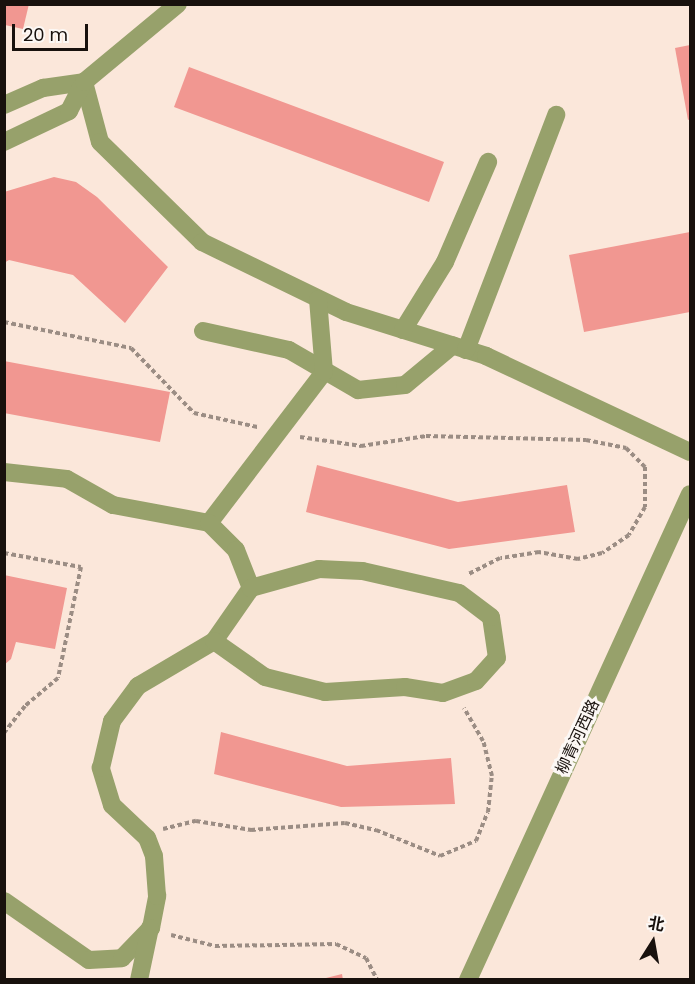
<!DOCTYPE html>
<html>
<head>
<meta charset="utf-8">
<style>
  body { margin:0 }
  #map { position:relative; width:695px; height:984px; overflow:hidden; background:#fbe7da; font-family:Poppins,"Noto Sans SC",sans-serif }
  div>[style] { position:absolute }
  .building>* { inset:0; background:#f19791 }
  .path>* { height:4px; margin-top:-2px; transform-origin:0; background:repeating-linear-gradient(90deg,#9b8d84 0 4.5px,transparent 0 7.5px) }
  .minor>* { height:18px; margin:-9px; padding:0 9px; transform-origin:9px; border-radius:9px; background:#97a16b }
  span { translate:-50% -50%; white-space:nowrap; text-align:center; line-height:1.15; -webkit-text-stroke:6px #fcf8f5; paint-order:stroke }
  .street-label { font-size:16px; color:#18110d }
  .frame { position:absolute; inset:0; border:6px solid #18110d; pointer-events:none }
  .north { position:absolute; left:623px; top:912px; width:60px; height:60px; -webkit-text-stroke:4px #fcf8f5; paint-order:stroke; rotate:11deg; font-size:16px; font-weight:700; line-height:24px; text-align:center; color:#18110d }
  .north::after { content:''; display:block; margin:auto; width:21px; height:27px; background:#18110d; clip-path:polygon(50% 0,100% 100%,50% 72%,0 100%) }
  .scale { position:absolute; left:12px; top:24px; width:76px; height:27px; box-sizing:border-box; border:3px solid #18110d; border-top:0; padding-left:8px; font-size:18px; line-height:21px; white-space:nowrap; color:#18110d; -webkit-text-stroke:4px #fcf8f5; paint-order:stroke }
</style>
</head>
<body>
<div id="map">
  <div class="building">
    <i style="clip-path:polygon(5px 4px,29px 4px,23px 29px,5px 25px)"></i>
    <i style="clip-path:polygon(690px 45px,690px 119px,688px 120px,675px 48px)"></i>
    <i style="clip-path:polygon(189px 67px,444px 162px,429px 202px,174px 107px)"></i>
    <i style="clip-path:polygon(54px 177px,76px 182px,97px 197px,168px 267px,125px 323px,73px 275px,9px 260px,4px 263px,4px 192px)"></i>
    <i style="clip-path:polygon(690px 232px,690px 312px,584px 332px,569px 255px)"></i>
    <i style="clip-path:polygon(4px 361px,170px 392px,160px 442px,4px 413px)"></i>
    <i style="clip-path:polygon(317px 465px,458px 502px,567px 485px,575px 532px,449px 549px,306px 512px)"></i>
    <i style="clip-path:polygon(4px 575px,67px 588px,55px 649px,16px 642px,11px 659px,4px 665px)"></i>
    <i style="clip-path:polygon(221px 732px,347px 766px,451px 758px,455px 804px,341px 807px,214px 774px)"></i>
    <i style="clip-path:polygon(342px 974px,343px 980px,322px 980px,322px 979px)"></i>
  </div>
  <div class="path">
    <i style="left:4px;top:322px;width:130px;rotate:11.6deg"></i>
    <i style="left:131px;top:348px;width:91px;rotate:45.9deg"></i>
    <i style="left:194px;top:413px;width:65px;rotate:12.5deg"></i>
    <i style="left:300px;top:437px;width:62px;rotate:8.4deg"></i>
    <i style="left:361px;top:446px;width:66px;rotate:-8.7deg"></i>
    <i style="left:426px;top:436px;width:160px;rotate:1.4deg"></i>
    <i style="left:586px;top:440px;width:41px;rotate:11.3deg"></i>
    <i style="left:626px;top:448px;width:27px;rotate:45deg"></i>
    <i style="left:645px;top:467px;width:40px;rotate:90deg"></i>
    <i style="left:645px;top:507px;width:32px;rotate:120deg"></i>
    <i style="left:629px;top:535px;width:32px;rotate:146deg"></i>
    <i style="left:602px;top:553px;width:25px;rotate:166deg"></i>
    <i style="left:578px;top:559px;width:40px;rotate:-170deg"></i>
    <i style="left:539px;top:552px;width:39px;rotate:171deg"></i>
    <i style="left:500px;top:558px;width:35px;rotate:153deg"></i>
    <i style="left:4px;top:553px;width:78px;rotate:10.3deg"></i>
    <i style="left:81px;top:567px;width:113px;rotate:101.7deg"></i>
    <i style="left:58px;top:678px;width:43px;rotate:139.7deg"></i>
    <i style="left:25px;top:706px;width:34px;rotate:128deg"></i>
    <i style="left:163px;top:829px;width:34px;rotate:-14deg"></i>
    <i style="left:196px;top:821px;width:56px;rotate:9.3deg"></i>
    <i style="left:251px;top:830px;width:94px;rotate:-4.3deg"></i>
    <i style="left:345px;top:823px;width:32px;rotate:13deg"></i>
    <i style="left:376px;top:830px;width:69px;rotate:22.1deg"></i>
    <i style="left:440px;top:856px;width:39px;rotate:-23deg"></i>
    <i style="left:476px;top:841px;width:31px;rotate:-68deg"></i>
    <i style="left:488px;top:812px;width:36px;rotate:-84deg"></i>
    <i style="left:492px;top:776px;width:36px;rotate:-104deg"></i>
    <i style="left:483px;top:741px;width:38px;rotate:-120deg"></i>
    <i style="left:171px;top:935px;width:45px;rotate:14deg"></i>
    <i style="left:215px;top:946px;width:121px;rotate:-0.9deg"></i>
    <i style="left:336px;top:944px;width:33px;rotate:25deg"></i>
    <i style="left:366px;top:958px;width:25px;rotate:63deg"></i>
  </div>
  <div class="minor">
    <i style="left:84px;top:82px;width:62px;rotate:75.1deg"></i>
    <i style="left:100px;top:142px;width:143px;rotate:44.4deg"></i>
    <i style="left:202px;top:242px;width:160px;rotate:25.9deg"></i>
    <i style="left:346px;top:312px;width:147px;rotate:17.4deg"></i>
    <i style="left:486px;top:356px;width:225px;rotate:25.2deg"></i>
    <i style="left:4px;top:105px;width:43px;rotate:-23.6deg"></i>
    <i style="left:43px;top:88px;width:41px;rotate:-8.3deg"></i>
    <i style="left:4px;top:142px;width:72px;rotate:-25.5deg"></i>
    <i style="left:69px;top:111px;width:33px;rotate:-63deg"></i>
    <i style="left:84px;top:82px;width:122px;rotate:-39.7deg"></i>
    <i style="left:403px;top:330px;width:80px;rotate:-58.3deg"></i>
    <i style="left:445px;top:262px;width:109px;rotate:-66.7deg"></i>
    <i style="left:203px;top:331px;width:88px;rotate:12.5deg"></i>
    <i style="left:289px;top:350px;width:80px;rotate:30.1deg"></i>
    <i style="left:358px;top:390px;width:47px;rotate:-6.1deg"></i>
    <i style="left:405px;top:385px;width:62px;rotate:-39.8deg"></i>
    <i style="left:466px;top:350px;width:252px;rotate:-69deg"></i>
    <i style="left:4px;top:472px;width:63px;rotate:6.3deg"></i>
    <i style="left:67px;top:479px;width:53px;rotate:29.5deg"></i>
    <i style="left:113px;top:505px;width:98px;rotate:10.6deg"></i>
    <i style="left:209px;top:523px;width:190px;rotate:-52.7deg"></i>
    <i style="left:324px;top:372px;width:73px;rotate:-94.7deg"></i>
    <i style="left:209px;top:523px;width:38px;rotate:45deg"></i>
    <i style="left:236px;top:550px;width:41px;rotate:68.5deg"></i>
    <i style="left:251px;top:588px;width:65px;rotate:124.9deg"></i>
    <i style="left:4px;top:901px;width:103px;rotate:34.8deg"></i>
    <i style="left:89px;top:960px;width:33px;rotate:-3deg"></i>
    <i style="left:122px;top:958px;width:42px;rotate:-46deg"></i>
    <i style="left:151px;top:928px;width:33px;rotate:-79deg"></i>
    <i style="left:157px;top:896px;width:40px;rotate:-94.3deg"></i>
    <i style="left:154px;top:856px;width:19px;rotate:-111deg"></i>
    <i style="left:147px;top:838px;width:48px;rotate:-136.7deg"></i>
    <i style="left:112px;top:805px;width:39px;rotate:-107deg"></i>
    <i style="left:101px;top:768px;width:48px;rotate:-76.8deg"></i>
    <i style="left:112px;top:721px;width:44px;rotate:-53.4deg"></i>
    <i style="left:138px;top:686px;width:88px;rotate:-30.6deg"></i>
    <i style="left:214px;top:641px;width:62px;rotate:35.2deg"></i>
    <i style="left:265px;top:677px;width:62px;rotate:14deg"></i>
    <i style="left:325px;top:692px;width:80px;rotate:-3.6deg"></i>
    <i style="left:405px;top:687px;width:38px;rotate:9deg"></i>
    <i style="left:443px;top:693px;width:35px;rotate:-20deg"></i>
    <i style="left:476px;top:681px;width:31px;rotate:-48deg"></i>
    <i style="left:497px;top:658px;width:41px;rotate:-98.3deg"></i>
    <i style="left:491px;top:617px;width:40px;rotate:-143deg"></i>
    <i style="left:459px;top:593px;width:99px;rotate:-167.2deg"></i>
    <i style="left:362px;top:571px;width:43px;rotate:-177.3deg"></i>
    <i style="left:319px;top:569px;width:71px;rotate:164.4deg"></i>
    <i style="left:139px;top:980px;width:53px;rotate:-78.1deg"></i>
    <i style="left:468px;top:980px;width:534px;rotate:-65.45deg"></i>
  </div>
  <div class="street-label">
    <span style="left:578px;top:737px;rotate:-65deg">柳青河西路</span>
  </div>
  <div class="frame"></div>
  <div class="north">北</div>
  <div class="scale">20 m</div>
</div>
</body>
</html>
